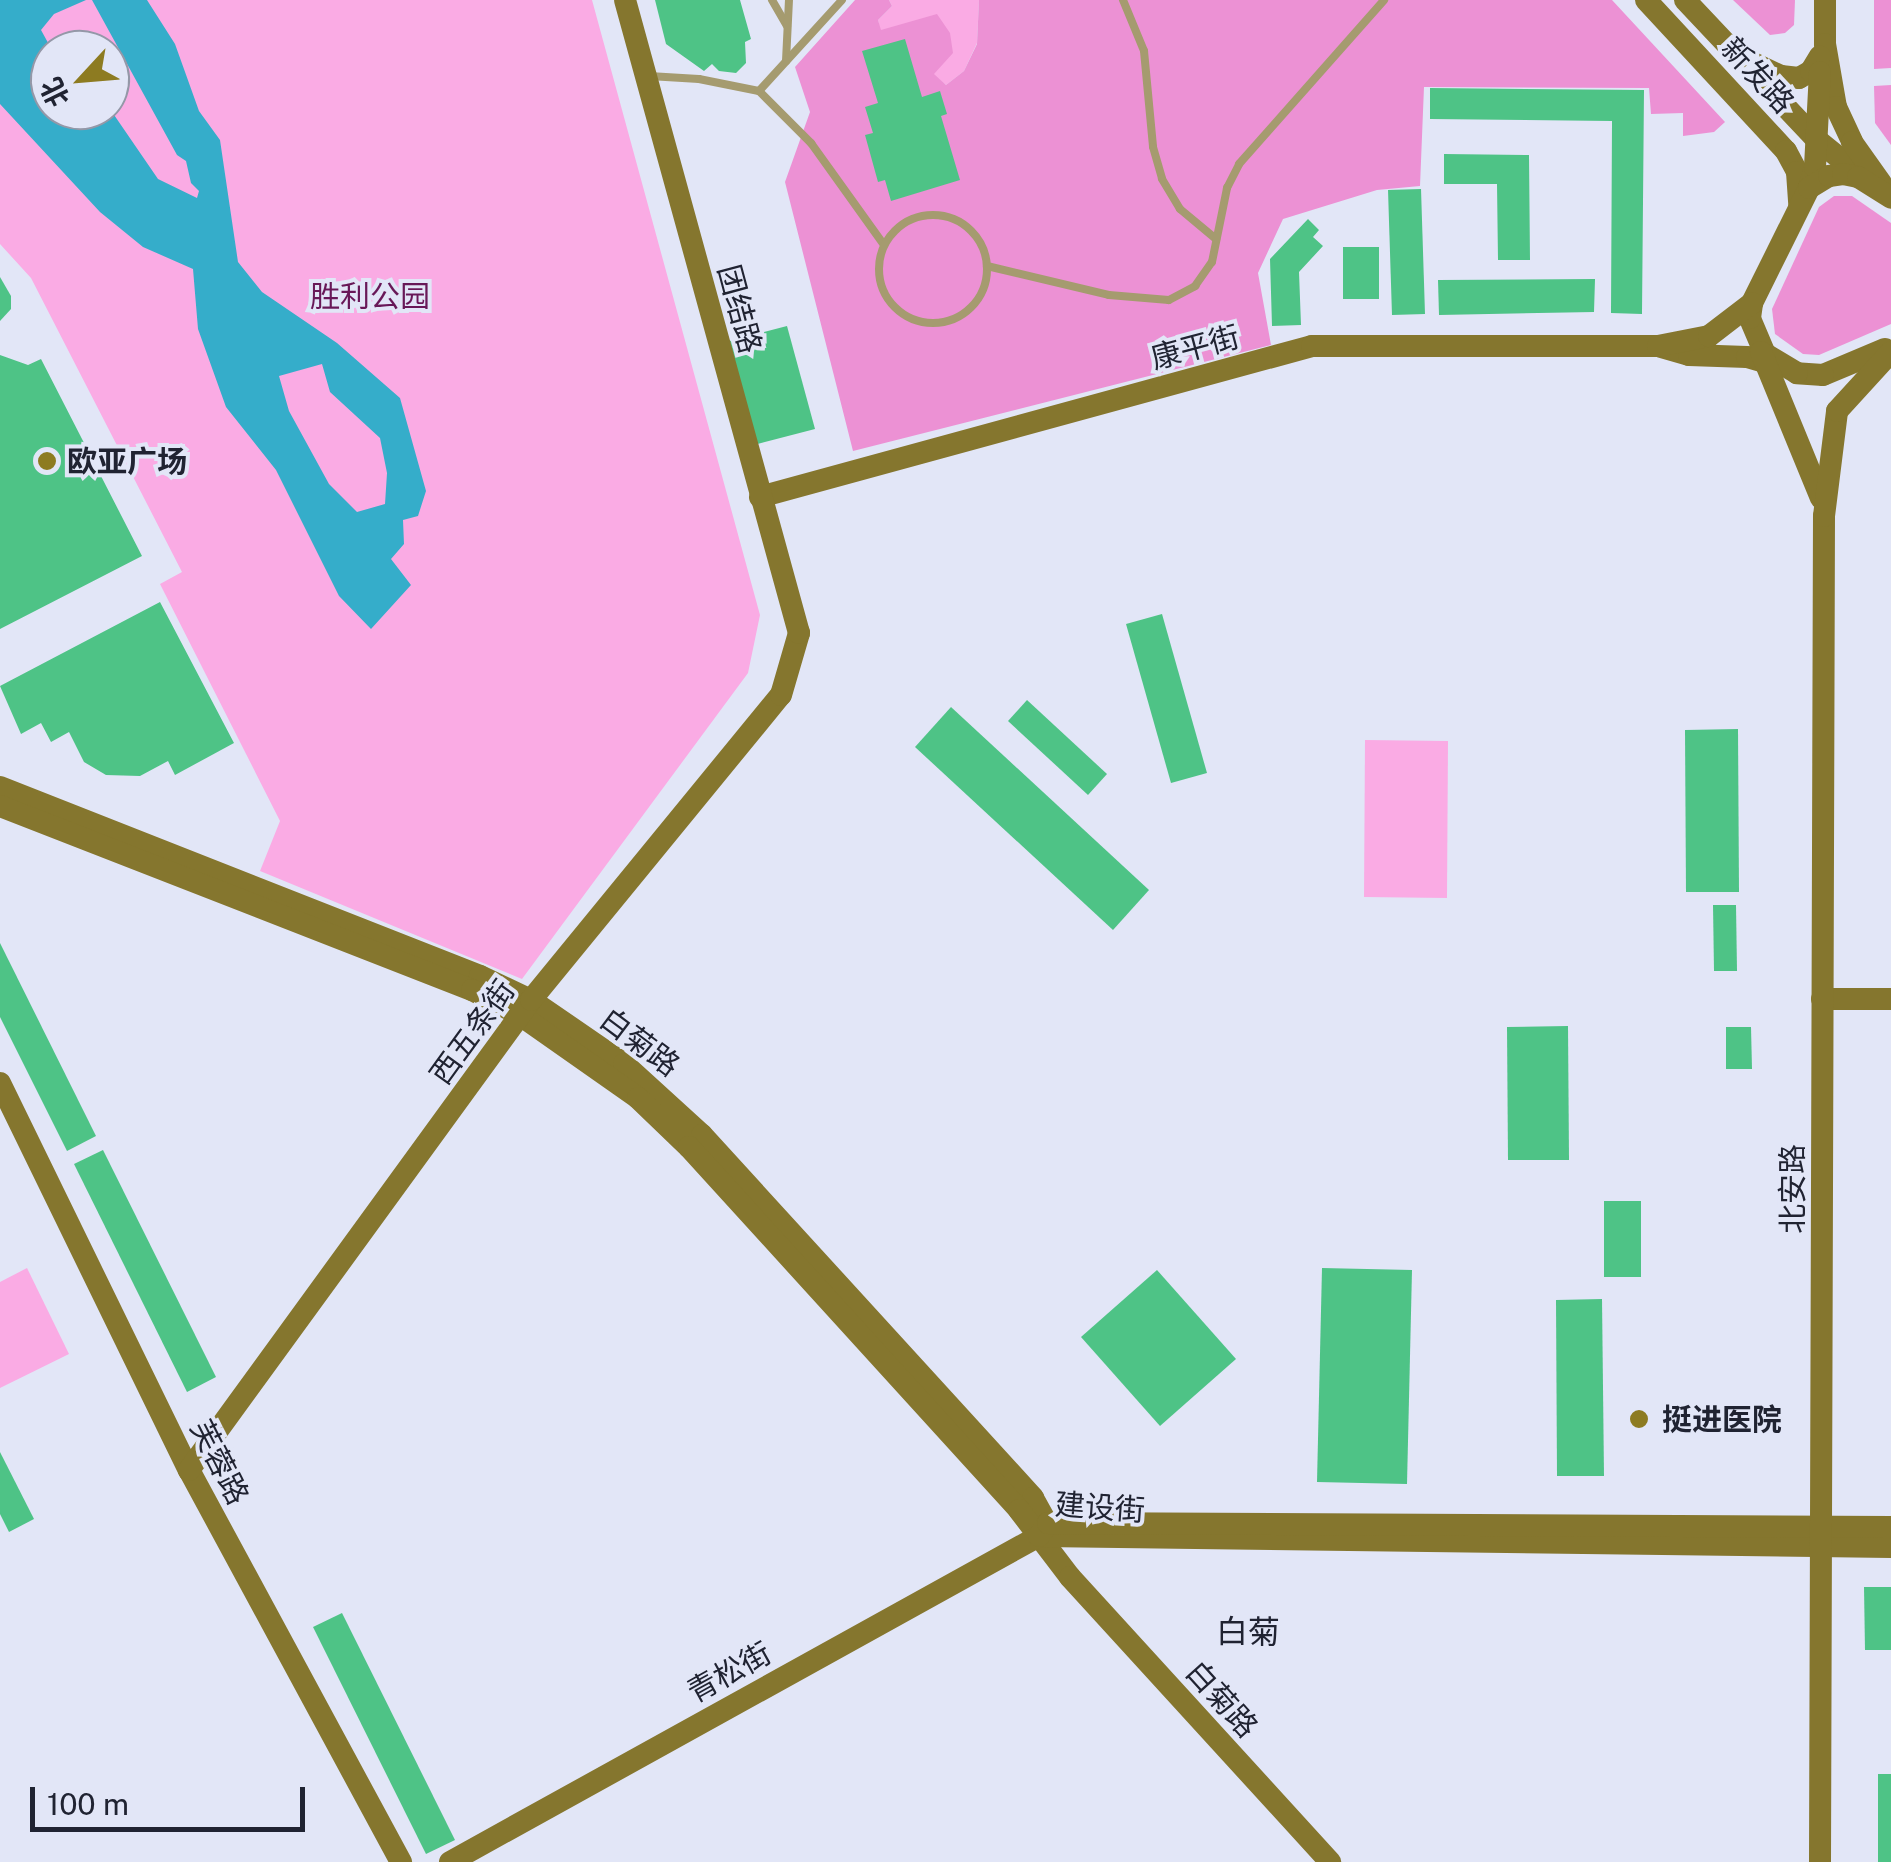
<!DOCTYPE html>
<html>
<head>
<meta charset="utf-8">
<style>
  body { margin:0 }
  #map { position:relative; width:1891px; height:1862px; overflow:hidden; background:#e2e6f7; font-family:"Public Sans","Noto Sans SC",sans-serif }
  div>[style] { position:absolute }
  .green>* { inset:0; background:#faabe4 }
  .forest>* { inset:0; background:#ec91d4 }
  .water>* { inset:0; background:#35adca }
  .building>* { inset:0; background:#4ec386 }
  .lane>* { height:8px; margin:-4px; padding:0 4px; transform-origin:4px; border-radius:4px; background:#a59b6f }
  .lane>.ring { margin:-4px; padding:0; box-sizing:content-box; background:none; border:8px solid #a59b6f; border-radius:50% }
  .secondary>* { height:22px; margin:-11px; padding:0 11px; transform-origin:11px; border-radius:11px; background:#85762e }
  .dots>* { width:28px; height:28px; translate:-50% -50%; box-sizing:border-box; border:5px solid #e2e6f7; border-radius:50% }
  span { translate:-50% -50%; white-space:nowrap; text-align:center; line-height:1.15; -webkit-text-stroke:8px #e2e6f7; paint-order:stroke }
  .street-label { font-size:30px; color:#202332 }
  .park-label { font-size:30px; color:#681858 }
  .poi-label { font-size:30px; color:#202332; font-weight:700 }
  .left { translate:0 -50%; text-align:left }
  .neighbourhood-label { font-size:32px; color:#202332 }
  .north { position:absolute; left:30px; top:30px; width:100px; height:100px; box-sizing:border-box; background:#e2e6f7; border:2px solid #9498a8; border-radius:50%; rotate:244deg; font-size:28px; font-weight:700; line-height:40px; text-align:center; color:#202332 }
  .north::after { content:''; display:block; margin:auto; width:35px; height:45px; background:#8d7b21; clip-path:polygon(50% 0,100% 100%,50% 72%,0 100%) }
  .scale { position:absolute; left:30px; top:1787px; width:275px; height:45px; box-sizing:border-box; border:5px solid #202332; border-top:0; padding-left:12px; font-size:30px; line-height:35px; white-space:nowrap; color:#202332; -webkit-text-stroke:8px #e2e6f7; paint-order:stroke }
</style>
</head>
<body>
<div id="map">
  <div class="green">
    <i style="clip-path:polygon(evenodd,0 0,592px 0,760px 615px,748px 673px,522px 979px,260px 871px,280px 821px,160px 584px,182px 572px,31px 278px,0 244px,0 0,50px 50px,110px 50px,110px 110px,50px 110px,50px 50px)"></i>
    <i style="clip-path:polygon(889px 0,979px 0,977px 43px,964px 71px,946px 85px,880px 30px,878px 20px,892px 6px)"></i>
    <i style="clip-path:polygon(1365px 740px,1448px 741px,1447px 898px,1364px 897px)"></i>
    <i style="clip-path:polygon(27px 1268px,69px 1354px,0 1388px,0 1282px)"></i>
  </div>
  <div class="forest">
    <i style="clip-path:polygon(855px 0,889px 0,892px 6px,878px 20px,881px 30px,937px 14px,950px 33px,953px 53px,934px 74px,946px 85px,964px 71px,977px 44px,979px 0,1612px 0,1725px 122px,1714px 132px,1683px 136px,1683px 113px,1651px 114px,1649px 88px,1424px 87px,1420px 186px,1377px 190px,1283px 219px,1258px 273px,1271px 345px,853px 451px,785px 182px,810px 112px,795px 67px)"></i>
    <i style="clip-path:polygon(1733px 0,1795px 0,1794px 25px,1785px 33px,1770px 35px)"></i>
    <i style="clip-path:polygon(1874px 0,1891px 0,1891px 68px,1874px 69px)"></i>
    <i style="clip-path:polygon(1891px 85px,1891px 145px,1875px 123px,1874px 86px)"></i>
    <i style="clip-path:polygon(1834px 196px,1852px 196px,1891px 223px,1891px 324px,1819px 355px,1803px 354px,1775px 334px,1772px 309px,1819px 207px)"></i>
  </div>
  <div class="water">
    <i style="clip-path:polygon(evenodd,0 0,86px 0,54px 14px,41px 30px,52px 50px,50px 110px,110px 109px,158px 179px,197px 198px,199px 191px,191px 183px,186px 161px,177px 155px,92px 0,147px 0,175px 44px,199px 111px,220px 140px,238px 262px,262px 292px,337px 343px,400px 398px,426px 491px,418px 516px,403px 520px,404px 544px,391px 559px,411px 585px,371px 629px,339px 596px,276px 470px,226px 407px,198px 329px,193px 269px,143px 247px,100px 212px,0 104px,0 0,322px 364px,330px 392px,380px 438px,387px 473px,385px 504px,357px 512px,329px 484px,289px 411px,279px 376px,322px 364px)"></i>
  </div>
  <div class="building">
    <i style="clip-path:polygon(655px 0,740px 0,751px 39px,745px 42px,746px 63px,736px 73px,719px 71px,712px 64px,704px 71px,666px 44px)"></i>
    <i style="clip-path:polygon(905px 39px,922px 97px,940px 91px,947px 114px,941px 116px,960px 180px,891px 201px,885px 180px,878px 182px,865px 135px,873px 133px,865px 107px,878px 103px,862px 51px)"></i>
    <i style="clip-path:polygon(1430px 88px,1644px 90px,1642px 314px,1611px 313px,1612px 121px,1430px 119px)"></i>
    <i style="clip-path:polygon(1444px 154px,1529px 155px,1530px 260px,1498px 260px,1497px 184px,1444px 184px)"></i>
    <i style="clip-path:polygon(1421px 189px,1425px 314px,1392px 315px,1388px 190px)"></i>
    <i style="clip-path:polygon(1308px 219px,1319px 230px,1313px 237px,1323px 246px,1299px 272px,1301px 325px,1272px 326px,1270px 259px)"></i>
    <i style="clip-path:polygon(1343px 247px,1379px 247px,1379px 299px,1343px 299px)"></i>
    <i style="clip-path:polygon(0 277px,11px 296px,11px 309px,0 321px)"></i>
    <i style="clip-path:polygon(1595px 279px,1594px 312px,1439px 315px,1438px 280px)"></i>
    <i style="clip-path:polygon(787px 326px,815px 429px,750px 446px,722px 343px)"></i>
    <i style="clip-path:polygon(0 355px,28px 365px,41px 359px,142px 556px,0 629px)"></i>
    <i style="clip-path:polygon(160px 602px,234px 743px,175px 775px,168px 761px,140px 776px,106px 775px,84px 762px,69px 732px,51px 742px,41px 723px,21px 734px,0 686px)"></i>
    <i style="clip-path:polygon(1162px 614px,1207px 773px,1171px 783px,1126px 624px)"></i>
    <i style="clip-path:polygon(1027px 700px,1107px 774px,1088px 795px,1008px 721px)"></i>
    <i style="clip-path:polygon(951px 707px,1149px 890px,1113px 930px,915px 747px)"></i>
    <i style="clip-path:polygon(1738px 729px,1739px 892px,1686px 892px,1685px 730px)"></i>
    <i style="clip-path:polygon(1713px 905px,1736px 905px,1737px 971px,1714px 971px)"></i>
    <i style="clip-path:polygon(0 943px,96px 1136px,67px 1151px,0 1017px)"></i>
    <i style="clip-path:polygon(1568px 1026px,1569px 1160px,1508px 1160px,1507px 1027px)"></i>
    <i style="clip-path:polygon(1726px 1027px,1751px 1027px,1752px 1069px,1726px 1069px)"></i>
    <i style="clip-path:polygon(103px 1150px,216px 1377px,187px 1392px,74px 1164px)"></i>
    <i style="clip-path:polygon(1604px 1201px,1641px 1201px,1641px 1277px,1604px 1277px)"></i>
    <i style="clip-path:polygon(1322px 1268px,1412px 1270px,1407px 1484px,1317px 1482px)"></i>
    <i style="clip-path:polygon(1157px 1270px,1236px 1359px,1160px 1426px,1081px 1337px)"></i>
    <i style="clip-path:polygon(1602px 1299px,1604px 1476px,1557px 1476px,1556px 1300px)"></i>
    <i style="clip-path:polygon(0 1452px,34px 1519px,9px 1532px,0 1514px)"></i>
    <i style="clip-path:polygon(1864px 1587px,1891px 1587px,1891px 1650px,1865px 1650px)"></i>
    <i style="clip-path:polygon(342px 1613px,455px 1840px,426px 1854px,313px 1627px)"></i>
    <i style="clip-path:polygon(1878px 1774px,1891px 1774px,1891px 1862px,1878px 1862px)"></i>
  </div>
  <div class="lane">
    <i style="left:772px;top:0;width:30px;rotate:60deg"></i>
    <i style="left:1123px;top:0;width:55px;rotate:67.6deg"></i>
    <i style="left:1144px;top:51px;width:96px;rotate:84.6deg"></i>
    <i style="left:1153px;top:147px;width:33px;rotate:74deg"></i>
    <i style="left:1162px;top:179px;width:35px;rotate:59deg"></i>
    <i style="left:1180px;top:209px;width:47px;rotate:39.8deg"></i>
    <i style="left:786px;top:61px;width:61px;rotate:-87.2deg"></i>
    <i style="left:649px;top:76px;width:50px;rotate:3.4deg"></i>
    <i style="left:699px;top:79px;width:61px;rotate:11.3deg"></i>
    <i style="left:759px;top:91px;width:74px;rotate:45deg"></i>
    <i style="left:811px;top:143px;width:125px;rotate:54.4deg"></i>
    <i style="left:759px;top:91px;width:123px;rotate:-47.6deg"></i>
    <i class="ring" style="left:879px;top:215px;width:100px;height:100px"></i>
    <i style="left:987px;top:266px;width:125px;rotate:13.4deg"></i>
    <i style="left:1109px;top:295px;width:60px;rotate:4.8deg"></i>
    <i style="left:1169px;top:300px;width:30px;rotate:-28deg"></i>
    <i style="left:1195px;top:286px;width:29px;rotate:-55deg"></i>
    <i style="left:1212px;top:262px;width:76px;rotate:-78.5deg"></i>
    <i style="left:1227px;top:188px;width:27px;rotate:-63deg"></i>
    <i style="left:1239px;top:164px;width:219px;rotate:-48.5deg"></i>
  </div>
  <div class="secondary">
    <i style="left:1646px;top:0;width:206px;rotate:47.2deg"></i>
    <i style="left:1786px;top:151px;width:24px;rotate:62deg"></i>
    <i style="left:1797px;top:172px;width:32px;rotate:86deg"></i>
    <i style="left:1685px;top:0;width:191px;rotate:46.7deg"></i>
    <i style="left:1816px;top:139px;width:62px;rotate:39.1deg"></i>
    <i style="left:1825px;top:0;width:44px;rotate:90deg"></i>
    <i style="left:1825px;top:44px;width:64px;rotate:80.1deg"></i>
    <i style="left:1836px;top:107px;width:38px;rotate:65deg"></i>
    <i style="left:1852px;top:142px;width:50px;rotate:54.7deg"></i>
    <i style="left:1751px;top:62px;width:33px;rotate:25deg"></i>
    <i style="left:1781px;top:76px;width:18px;rotate:6deg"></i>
    <i style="left:1799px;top:78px;width:14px;rotate:-30deg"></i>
    <i style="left:1811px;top:71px;width:17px;rotate:-59deg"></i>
    <i style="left:1809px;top:188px;width:22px;rotate:-74deg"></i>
    <i style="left:1815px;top:167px;width:95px;rotate:-87deg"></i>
    <i style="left:1661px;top:347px;width:29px;rotate:16deg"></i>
    <i style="left:1689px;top:355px;width:58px;rotate:2deg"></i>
    <i style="left:1747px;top:357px;width:26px;rotate:16deg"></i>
    <i style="left:1885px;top:349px;width:67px;rotate:157.2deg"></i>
    <i style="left:1823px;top:375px;width:26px;rotate:-176deg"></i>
    <i style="left:1797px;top:373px;width:37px;rotate:-149deg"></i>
    <i style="left:1765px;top:354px;width:39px;rotate:-113deg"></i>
    <i style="left:1750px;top:318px;width:15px;rotate:-82deg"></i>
    <i style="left:1752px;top:303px;width:128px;rotate:-63.6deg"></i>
    <i style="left:1809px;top:188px;width:23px;rotate:-31deg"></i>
    <i style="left:1829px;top:176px;width:14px;rotate:-8deg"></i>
    <i style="left:1843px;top:174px;width:15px;rotate:11deg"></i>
    <i style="left:1858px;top:177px;width:39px;rotate:32deg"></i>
    <i style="left:1761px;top:352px;width:158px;rotate:67.7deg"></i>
    <i style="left:760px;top:497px;width:572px;rotate:-15.3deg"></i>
    <i style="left:1312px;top:346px;width:346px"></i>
    <i style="left:1658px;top:346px;width:52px;rotate:-11.1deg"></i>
    <i style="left:1709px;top:336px;width:54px;rotate:-37.5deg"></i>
    <i style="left:0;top:787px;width:516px;rotate:21.49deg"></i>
    <i style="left:480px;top:976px;width:56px;rotate:25.2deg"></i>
    <i style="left:531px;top:1000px;width:113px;rotate:34.5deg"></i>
    <i style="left:624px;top:1064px;width:105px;rotate:42.3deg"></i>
    <i style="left:702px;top:1135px;width:491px;rotate:47.6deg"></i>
    <i style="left:1033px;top:1498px;width:43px;rotate:61.1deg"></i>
    <i style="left:0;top:806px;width:507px;rotate:21.3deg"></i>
    <i style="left:472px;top:990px;width:54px;rotate:27.5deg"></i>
    <i style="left:520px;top:1015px;width:144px;rotate:35.1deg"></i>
    <i style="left:638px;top:1098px;width:71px;rotate:43.9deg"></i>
    <i style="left:689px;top:1147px;width:491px;rotate:47.7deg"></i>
    <i style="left:1019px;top:1510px;width:84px;rotate:52.7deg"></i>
    <i style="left:1070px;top:1577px;width:386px;rotate:47.6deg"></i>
    <i style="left:1822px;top:999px;width:69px"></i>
    <i style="left:0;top:1083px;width:431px;rotate:64deg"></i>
    <i style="left:189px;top:1470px;width:446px;rotate:61.6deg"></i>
    <i style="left:189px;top:1470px;width:581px;rotate:-53.96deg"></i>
    <i style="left:531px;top:1000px;width:394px;rotate:-50.7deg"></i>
    <i style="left:781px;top:695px;width:65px;rotate:-73.8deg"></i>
    <i style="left:799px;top:633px;width:656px;rotate:-105.37deg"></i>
    <i style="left:1042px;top:1536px;width:849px;rotate:0.74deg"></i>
    <i style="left:450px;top:1862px;width:673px;rotate:-28.96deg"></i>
    <i style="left:1039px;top:1536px;width:16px;rotate:-55deg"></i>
    <i style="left:1048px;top:1523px;width:843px;rotate:0.27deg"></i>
    <i style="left:1820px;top:1862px;width:1346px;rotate:-89.83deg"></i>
    <i style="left:1824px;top:516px;width:106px;rotate:-82.9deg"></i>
    <i style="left:1837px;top:411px;width:80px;rotate:-47.5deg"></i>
  </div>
  <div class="dots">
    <i style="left:47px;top:461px;background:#8d7b21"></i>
    <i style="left:1639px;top:1419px;background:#8d7b21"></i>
  </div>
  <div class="street-label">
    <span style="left:1758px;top:75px;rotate:47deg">新发路</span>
    <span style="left:740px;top:309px;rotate:75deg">团结路</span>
    <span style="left:1195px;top:347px;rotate:-15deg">康平街</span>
    <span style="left:472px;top:1032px;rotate:-54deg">西五条街</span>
    <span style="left:640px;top:1042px;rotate:37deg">白菊路</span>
    <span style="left:1792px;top:1189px;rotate:-90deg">北安路</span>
    <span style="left:220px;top:1462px;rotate:63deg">芙蓉路</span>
    <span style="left:1100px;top:1507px;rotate:4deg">建设街</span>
    <span style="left:729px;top:1672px;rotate:-29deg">青松街</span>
    <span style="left:1222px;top:1699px;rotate:48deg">白菊路</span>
  </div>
  <div class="park-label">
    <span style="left:370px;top:296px">胜利公园</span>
  </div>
  <div class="poi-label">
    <span class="left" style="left:67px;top:461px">欧亚广场</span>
    <span class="left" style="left:1662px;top:1419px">挺进医院</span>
  </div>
  <div class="neighbourhood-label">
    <span style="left:1248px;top:1632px">白菊</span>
  </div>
  <div class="north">北</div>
  <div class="scale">100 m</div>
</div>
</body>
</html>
